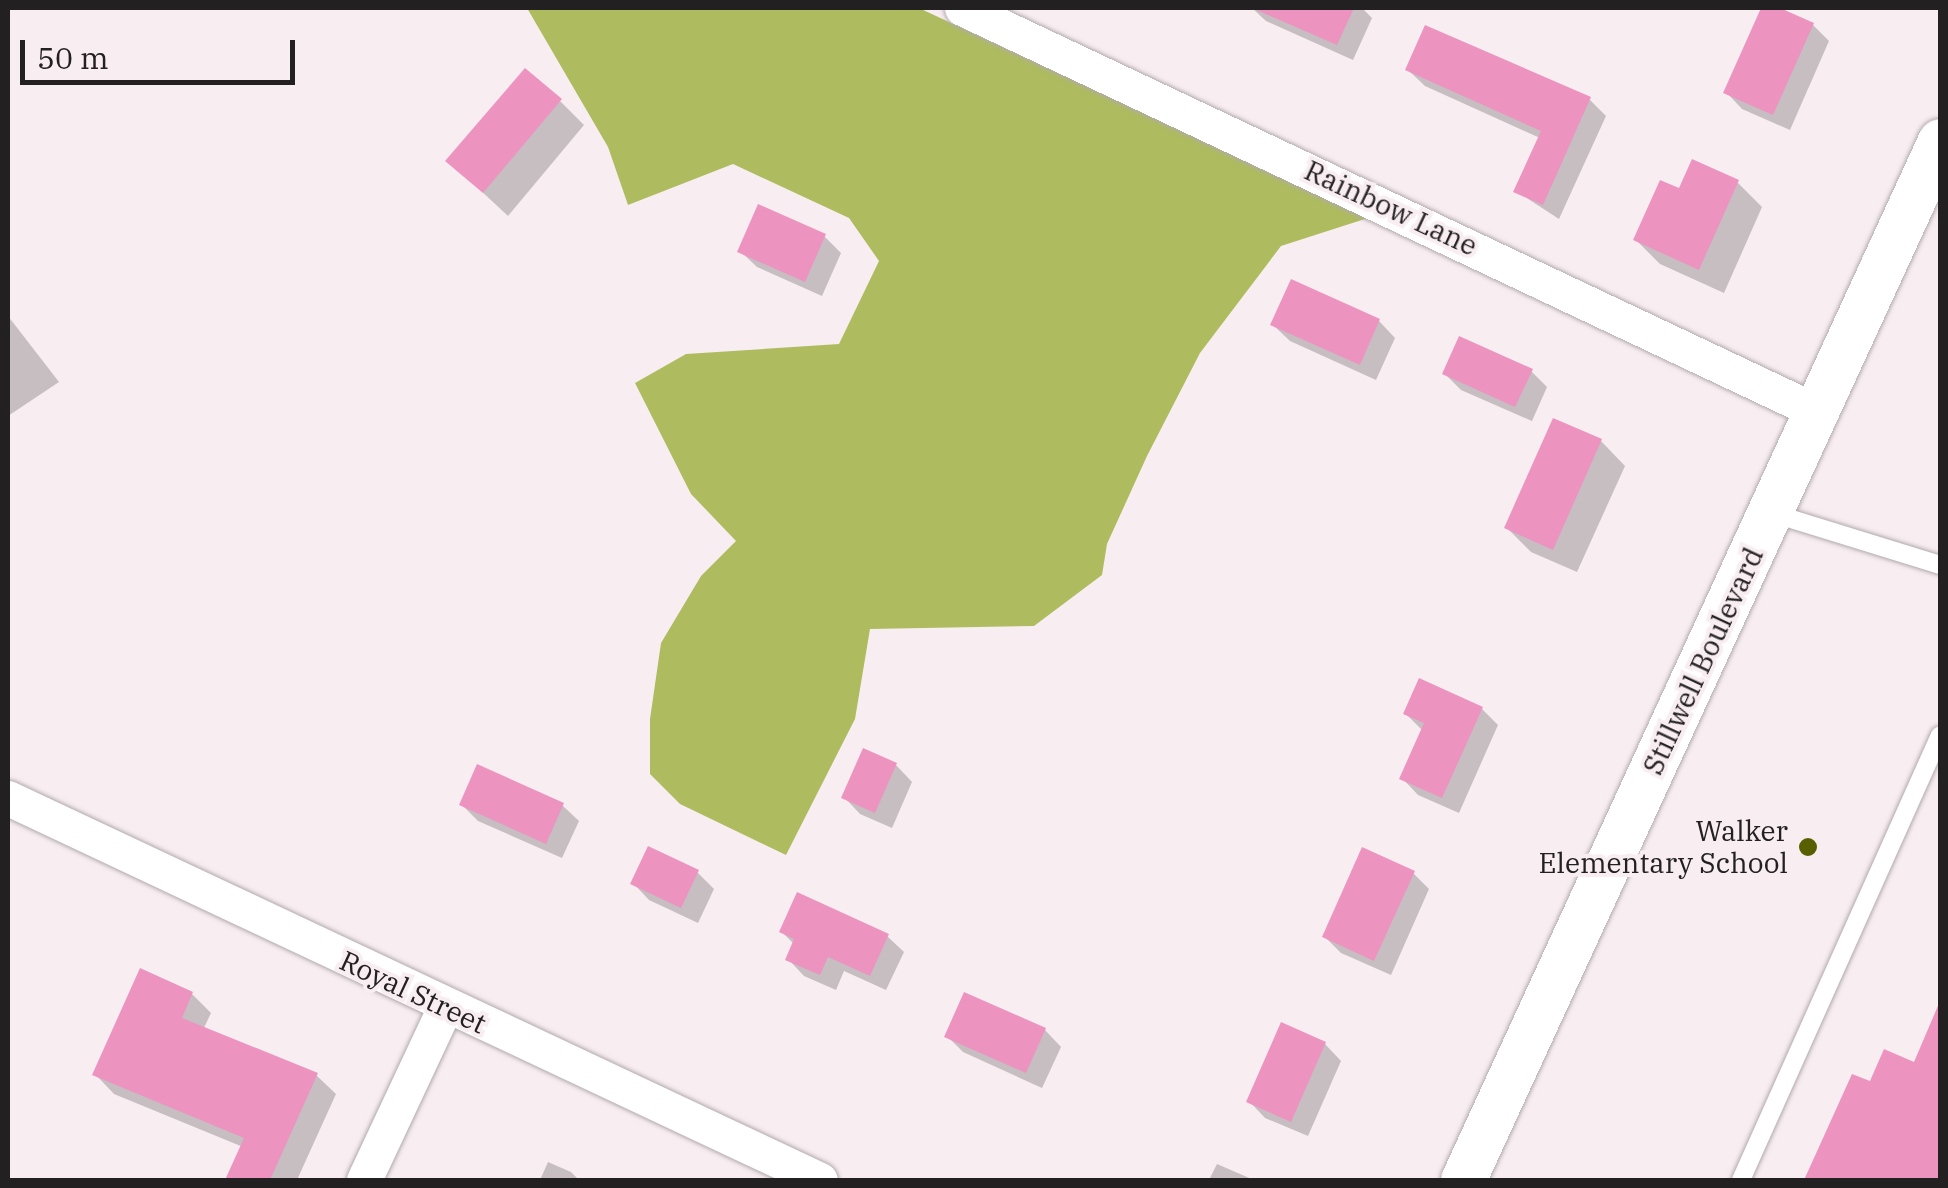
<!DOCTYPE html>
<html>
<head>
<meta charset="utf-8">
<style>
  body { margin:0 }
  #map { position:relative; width:1948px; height:1188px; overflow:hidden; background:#f8eef2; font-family:"IBM Plex Serif",serif }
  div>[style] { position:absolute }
  .forest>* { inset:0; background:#aebc5f }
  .shadow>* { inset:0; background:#0003 }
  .building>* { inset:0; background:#ed93bf }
  .roads { filter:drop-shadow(0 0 2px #b2a9ad) drop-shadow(0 0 2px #b2a9ad) }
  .service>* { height:18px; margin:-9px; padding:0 9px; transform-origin:9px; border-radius:9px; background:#fff }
  .minor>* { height:35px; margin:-17.5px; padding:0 17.5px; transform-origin:17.5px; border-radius:17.5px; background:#fff }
  .tertiary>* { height:45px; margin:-22.5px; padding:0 22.5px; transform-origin:22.5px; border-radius:22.5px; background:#fff }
  .dots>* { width:28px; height:28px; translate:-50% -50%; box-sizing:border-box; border:5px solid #f8eef2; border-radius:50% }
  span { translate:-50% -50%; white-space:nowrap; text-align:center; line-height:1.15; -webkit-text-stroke:8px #f8eef2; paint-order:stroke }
  .street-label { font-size:28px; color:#232021 }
  .poi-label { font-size:28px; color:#232021 }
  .right { translate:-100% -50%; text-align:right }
  .frame { position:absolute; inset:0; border:10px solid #232021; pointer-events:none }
  .scale { position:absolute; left:20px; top:40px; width:275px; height:45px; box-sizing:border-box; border:5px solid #232021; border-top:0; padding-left:12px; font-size:30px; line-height:35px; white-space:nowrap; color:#232021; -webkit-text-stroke:8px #f8eef2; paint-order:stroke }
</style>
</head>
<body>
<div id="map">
  <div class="forest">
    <i style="clip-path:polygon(527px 8px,919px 8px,1368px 218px,1281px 246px,1200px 353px,1147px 456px,1107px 544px,1102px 575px,1034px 626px,870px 629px,855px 719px,786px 855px,680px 804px,650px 774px,650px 719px,661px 643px,701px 576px,736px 541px,691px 494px,635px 383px,686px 354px,839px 344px,879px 261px,849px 218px,733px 164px,628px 205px,608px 147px)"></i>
  </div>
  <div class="shadow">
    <i style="clip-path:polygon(1252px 8px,1362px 8px,1372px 18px,1353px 60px,1266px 21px)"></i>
    <i style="clip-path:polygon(1764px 8px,1813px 25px,1829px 41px,1790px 130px,1742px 109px,1726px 92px)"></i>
    <i style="clip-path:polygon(1408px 70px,1589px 99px,1606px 116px,1559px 219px,1516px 191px,1540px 138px,1425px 86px)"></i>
    <i style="clip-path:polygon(560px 101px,584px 125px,508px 216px,449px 161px)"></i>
    <i style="clip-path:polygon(1693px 163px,1738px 183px,1762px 207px,1724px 293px,1660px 264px,1636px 240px,1680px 192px)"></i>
    <i style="clip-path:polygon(825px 237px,841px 253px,822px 296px,757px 267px,740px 251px)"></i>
    <i style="clip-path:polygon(8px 316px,59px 382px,8px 416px)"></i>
    <i style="clip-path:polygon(1379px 321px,1395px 338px,1376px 380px,1290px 341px,1273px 325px)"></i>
    <i style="clip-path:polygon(1531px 371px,1547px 387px,1532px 421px,1461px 390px,1445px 374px)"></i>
    <i style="clip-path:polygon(1601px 441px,1625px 466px,1577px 572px,1531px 552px,1507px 528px)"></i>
    <i style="clip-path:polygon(1482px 709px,1498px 725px,1459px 813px,1418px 795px,1402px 778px,1423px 731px,1406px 714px)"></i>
    <i style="clip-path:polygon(896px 765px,912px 782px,892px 828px,860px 814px,844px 797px)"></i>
    <i style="clip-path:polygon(462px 805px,562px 805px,579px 821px,562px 858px,478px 821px)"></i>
    <i style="clip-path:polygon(649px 849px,698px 873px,714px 889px,698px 923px,649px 900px,633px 883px)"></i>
    <i style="clip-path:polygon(1413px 873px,1429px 889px,1391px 975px,1341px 953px,1325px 937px)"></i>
    <i style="clip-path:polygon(782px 932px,887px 936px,904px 952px,886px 990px,844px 971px,836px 990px,804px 976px,788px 959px,795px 945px)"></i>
    <i style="clip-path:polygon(192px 994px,211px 1013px,203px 1030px,316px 1075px,336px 1094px,297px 1180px,228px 1180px,243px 1147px,114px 1094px,95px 1074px)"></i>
    <i style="clip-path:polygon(1940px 1007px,1940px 1180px,1807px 1180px,1854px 1077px,1871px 1085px,1915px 1065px)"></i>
    <i style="clip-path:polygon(1045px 1030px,1061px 1047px,1042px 1088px,963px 1052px,947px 1036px)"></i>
    <i style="clip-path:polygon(1325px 1044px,1341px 1061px,1308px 1136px,1265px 1118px,1249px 1101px)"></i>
    <i style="clip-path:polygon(548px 1162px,571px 1172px,579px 1180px,540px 1180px)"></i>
    <i style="clip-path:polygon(1217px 1164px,1254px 1180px,1209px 1180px)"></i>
  </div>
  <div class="building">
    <i style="clip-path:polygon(1252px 8px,1354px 8px,1337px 45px)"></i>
    <i style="clip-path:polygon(1761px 8px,1780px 8px,1814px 23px,1773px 115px,1723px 93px)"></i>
    <i style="clip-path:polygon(1425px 25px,1591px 97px,1543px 205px,1513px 192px,1541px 131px,1405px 70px)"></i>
    <i style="clip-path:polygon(525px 68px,562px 99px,483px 193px,445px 161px)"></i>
    <i style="clip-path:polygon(1692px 159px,1739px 180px,1699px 270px,1633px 240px,1660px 180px,1679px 188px)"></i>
    <i style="clip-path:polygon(758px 204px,826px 234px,805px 282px,737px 252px)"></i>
    <i style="clip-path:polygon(1291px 279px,1380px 319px,1360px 365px,1270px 325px)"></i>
    <i style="clip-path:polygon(1459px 336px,1533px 369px,1515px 407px,1442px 374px)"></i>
    <i style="clip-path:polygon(1553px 418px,1602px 439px,1553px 550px,1504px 528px)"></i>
    <i style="clip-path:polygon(1419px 678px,1483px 707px,1442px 798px,1399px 779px,1424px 723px,1403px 714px)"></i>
    <i style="clip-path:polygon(863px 748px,897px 763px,875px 813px,841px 798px)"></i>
    <i style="clip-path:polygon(477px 764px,564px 803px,546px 844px,459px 805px)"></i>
    <i style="clip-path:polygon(648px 846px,699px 870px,681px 908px,630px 884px)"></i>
    <i style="clip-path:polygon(1362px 847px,1415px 871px,1374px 961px,1322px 937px)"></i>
    <i style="clip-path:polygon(797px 892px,889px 934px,870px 976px,828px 957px,820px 975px,785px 960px,794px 939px,779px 932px)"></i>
    <i style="clip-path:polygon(140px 968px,193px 992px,182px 1018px,318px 1073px,270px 1180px,225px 1180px,244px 1138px,92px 1075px)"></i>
    <i style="clip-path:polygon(964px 992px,1046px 1028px,1026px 1073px,944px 1037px)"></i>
    <i style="clip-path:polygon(1940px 1001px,1940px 1180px,1804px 1180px,1852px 1074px,1870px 1081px,1884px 1049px,1914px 1062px)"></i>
    <i style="clip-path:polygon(1281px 1022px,1326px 1042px,1291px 1122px,1246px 1102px)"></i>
  </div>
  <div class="roads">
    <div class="service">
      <i style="left:1772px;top:513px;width:176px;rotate:17.2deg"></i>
      <i style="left:1741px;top:1180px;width:487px;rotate:-65.9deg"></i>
    </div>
    <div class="minor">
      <i style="left:962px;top:8px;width:947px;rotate:25.27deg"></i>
      <i style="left:8px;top:798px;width:897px;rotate:25.19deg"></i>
      <i style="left:364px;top:1180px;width:191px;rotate:-64.9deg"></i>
    </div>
    <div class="tertiary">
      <i style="left:1463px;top:1180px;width:1143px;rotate:-65.34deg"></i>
    </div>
  </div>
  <div class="dots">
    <i style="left:1808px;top:847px;background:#576000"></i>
  </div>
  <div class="street-label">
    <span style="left:1391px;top:208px;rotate:25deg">Rainbow Lane</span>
    <span style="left:1703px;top:661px;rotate:-65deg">Stillwell Boulevard</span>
    <span style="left:413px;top:992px;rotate:25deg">Royal Street</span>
  </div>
  <div class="poi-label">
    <span class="right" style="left:1788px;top:847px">Walker<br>Elementary School</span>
  </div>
  <div class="frame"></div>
  <div class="scale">50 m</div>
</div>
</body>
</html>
